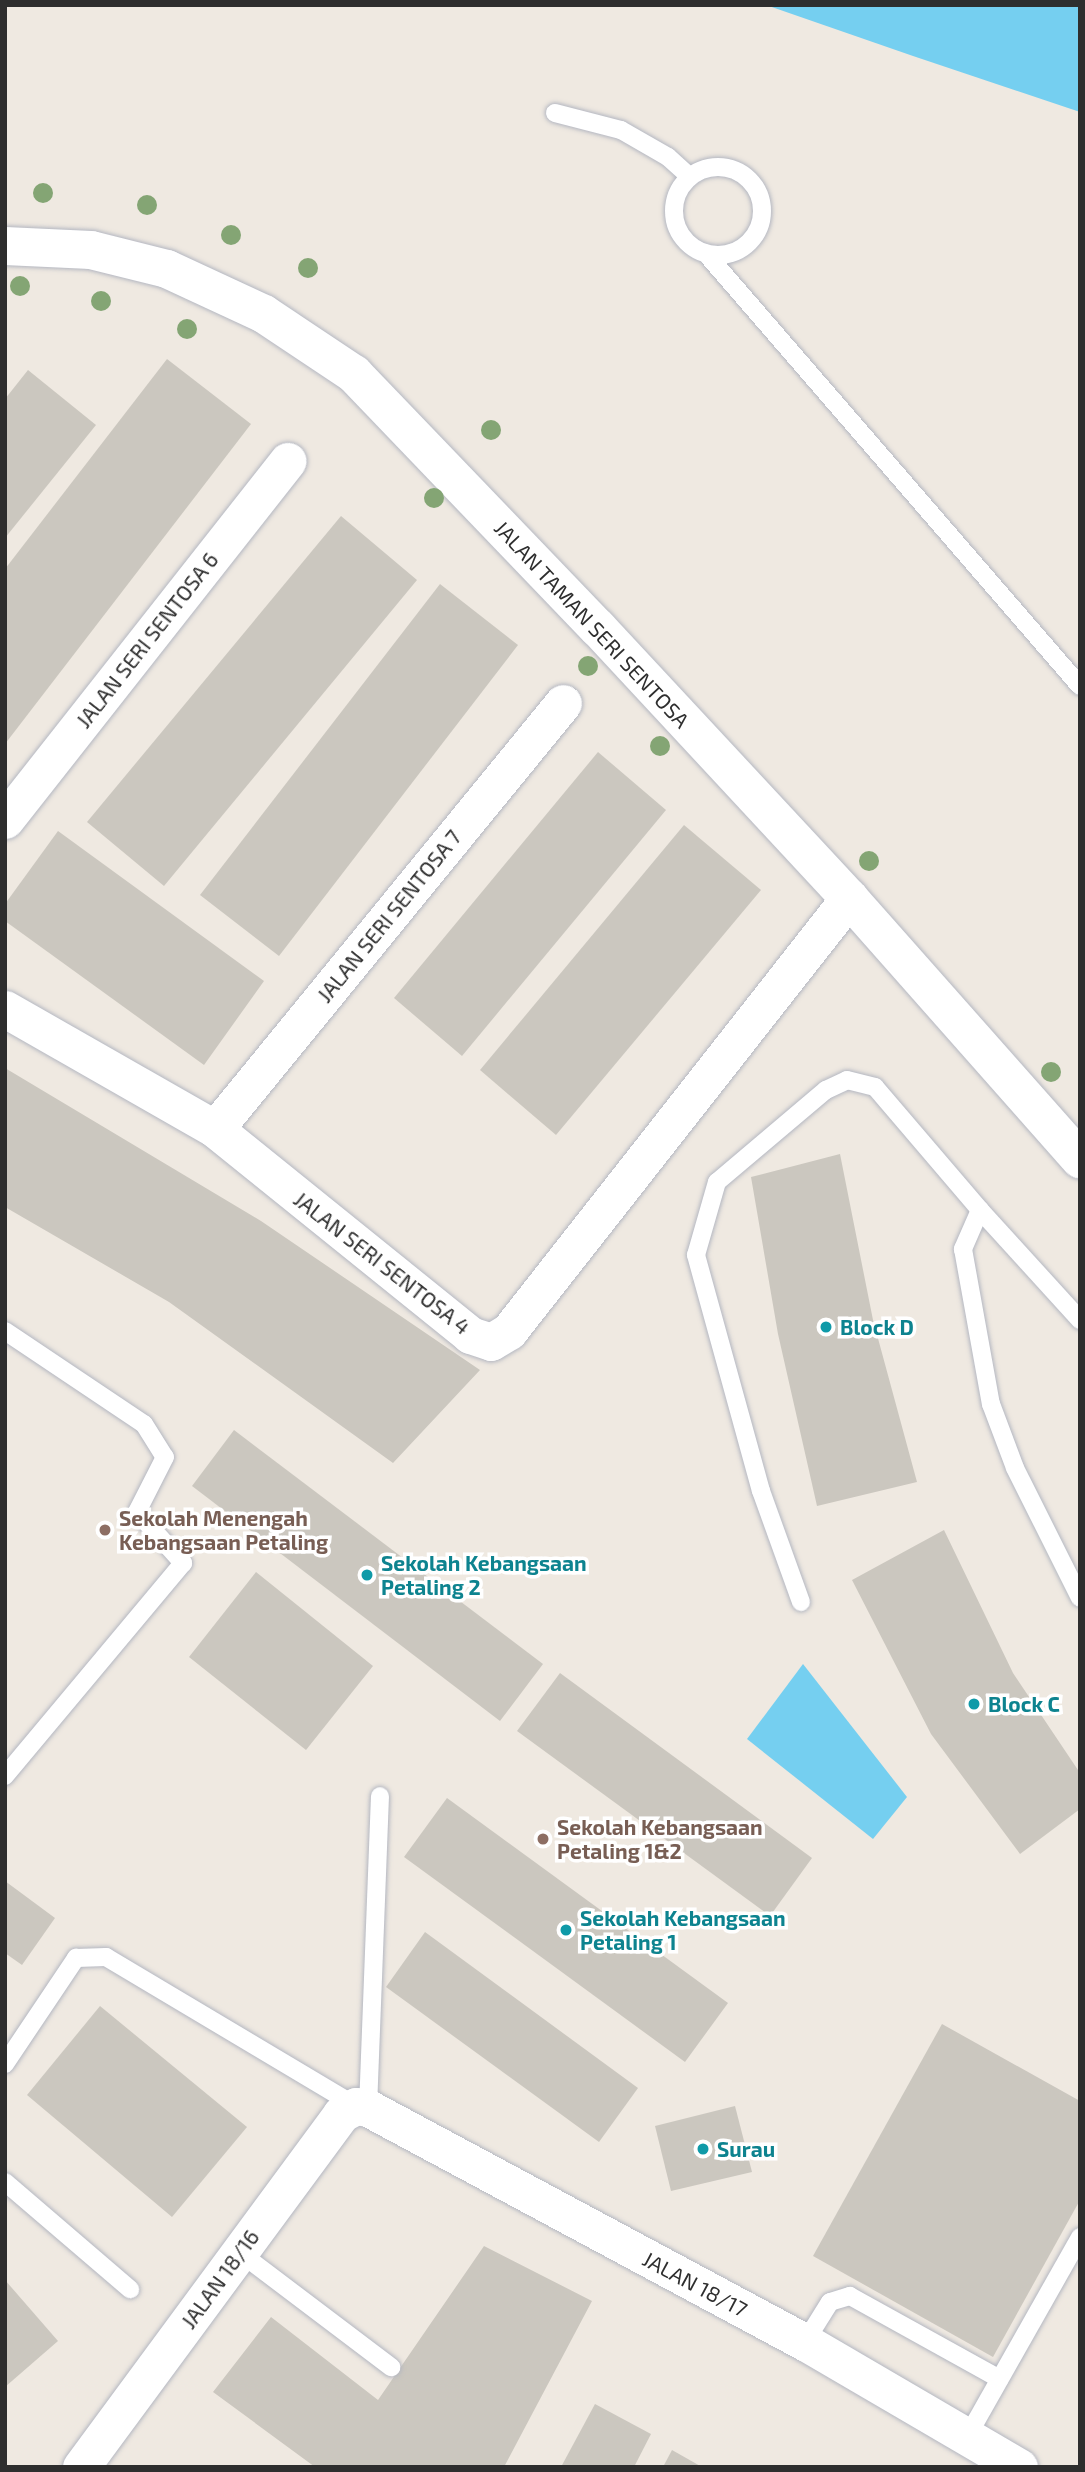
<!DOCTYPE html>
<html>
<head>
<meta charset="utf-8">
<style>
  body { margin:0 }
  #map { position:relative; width:1085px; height:2472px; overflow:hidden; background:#efe9e1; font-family:"Exo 2",sans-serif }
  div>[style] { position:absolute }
  .water>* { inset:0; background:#75cff0 }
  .building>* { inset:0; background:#cbc7bf }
  .roads { filter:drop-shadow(0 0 2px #b4b7c1) drop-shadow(0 0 2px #b4b7c1) }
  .lane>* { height:18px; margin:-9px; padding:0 9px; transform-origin:9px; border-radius:9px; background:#fff }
  .lane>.ring { margin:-9px; padding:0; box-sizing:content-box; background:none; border:18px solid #fff; border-radius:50% }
  .street>* { height:37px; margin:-18.5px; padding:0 18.5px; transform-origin:18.5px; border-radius:18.5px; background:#fff }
  .secondary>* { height:38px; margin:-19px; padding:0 19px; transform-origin:19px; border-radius:19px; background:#fff }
  .trees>* { width:20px; height:20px; margin:-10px; border-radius:50%; background:#84a574 }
  .dots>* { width:19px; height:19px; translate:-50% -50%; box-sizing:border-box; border:4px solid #fff; border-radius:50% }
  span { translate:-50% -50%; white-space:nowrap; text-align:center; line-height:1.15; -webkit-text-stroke:7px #fff; paint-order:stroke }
  .street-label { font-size:21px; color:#2e2e2e }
  .culture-label { font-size:21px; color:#0d838f; font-weight:700 }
  .left { translate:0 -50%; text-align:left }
  .education-label { font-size:21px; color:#785e54; font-weight:700 }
  .frame { position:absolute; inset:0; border:7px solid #2e2e2e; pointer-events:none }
</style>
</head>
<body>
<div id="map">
  <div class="water">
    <i style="clip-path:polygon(766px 5px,1080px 5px,1080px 112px,913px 56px)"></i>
    <i style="clip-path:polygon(803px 1664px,907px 1797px,873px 1839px,747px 1739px)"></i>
  </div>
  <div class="building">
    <i style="clip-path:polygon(167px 359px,251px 424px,5px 744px,5px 569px)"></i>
    <i style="clip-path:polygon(28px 370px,96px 425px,5px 538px,5px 399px)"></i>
    <i style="clip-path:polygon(341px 516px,417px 580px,164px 886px,87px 822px)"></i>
    <i style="clip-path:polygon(440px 584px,518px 645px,279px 956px,200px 895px)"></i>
    <i style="clip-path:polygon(598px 752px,666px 810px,462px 1056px,394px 998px)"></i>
    <i style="clip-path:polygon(684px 825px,761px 890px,556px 1135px,480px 1070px)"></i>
    <i style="clip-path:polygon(58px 831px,264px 981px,204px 1065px,5px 921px,5px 904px)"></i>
    <i style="clip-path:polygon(5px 1068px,261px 1221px,480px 1370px,393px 1463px,169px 1302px,5px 1207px)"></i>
    <i style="clip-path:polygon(840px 1154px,873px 1320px,917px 1482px,817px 1506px,778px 1334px,751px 1177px)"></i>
    <i style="clip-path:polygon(234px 1430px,543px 1664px,500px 1721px,192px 1486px)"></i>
    <i style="clip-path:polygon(944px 1530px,1013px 1673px,1080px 1773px,1080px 1809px,1020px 1854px,931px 1734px,852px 1580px)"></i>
    <i style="clip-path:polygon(256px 1572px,373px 1666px,306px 1750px,189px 1657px)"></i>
    <i style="clip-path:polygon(560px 1673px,812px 1858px,770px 1916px,517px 1731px)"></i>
    <i style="clip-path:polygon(447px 1798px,728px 2003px,685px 2062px,404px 1857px)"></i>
    <i style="clip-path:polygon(5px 1881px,55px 1918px,22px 1965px,5px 1953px)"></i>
    <i style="clip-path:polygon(425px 1932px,638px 2088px,599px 2142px,386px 1987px)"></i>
    <i style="clip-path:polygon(100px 2006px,247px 2127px,172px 2217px,27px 2095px)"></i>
    <i style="clip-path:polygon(942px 2024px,1080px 2101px,1080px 2200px,993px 2357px,813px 2256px)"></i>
    <i style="clip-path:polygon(735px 2106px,752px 2172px,671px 2191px,655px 2126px)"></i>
    <i style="clip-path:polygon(484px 2246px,592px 2301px,504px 2467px,315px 2467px,213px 2392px,271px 2317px,378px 2400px)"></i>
    <i style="clip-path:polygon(5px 2280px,58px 2341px,5px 2387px)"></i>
    <i style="clip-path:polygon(595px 2404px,651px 2434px,634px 2467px,561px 2467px)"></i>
    <i style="clip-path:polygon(672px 2450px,702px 2467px,663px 2467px)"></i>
  </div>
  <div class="roads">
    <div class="lane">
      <i style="left:555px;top:113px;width:68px;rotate:14.4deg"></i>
      <i style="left:621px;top:130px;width:54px;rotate:29.9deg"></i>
      <i style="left:668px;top:157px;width:27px;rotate:42deg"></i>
      <i class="ring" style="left:674px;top:167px;width:70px;height:70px"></i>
      <i style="left:709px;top:257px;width:567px;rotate:49.15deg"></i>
      <i style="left:980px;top:1210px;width:149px;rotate:47.7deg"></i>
      <i style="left:5px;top:1331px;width:167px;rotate:33.8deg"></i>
      <i style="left:144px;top:1424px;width:39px;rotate:58deg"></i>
      <i style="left:165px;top:1457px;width:62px;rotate:117deg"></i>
      <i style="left:137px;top:1512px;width:69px;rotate:48deg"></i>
      <i style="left:183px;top:1563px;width:278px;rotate:129.9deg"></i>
      <i style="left:801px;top:1602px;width:118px;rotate:-109.8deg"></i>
      <i style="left:761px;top:1491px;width:245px;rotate:-105.4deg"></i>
      <i style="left:696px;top:1255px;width:76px;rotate:-74deg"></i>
      <i style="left:717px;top:1182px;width:143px;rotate:-40.2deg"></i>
      <i style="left:826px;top:1090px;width:23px;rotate:-25deg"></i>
      <i style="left:847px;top:1080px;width:29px;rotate:14deg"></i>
      <i style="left:875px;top:1087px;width:162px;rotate:49.5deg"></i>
      <i style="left:980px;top:1210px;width:43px;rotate:113.6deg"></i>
      <i style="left:963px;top:1249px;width:158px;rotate:79.8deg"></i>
      <i style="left:991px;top:1404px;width:68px;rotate:69.4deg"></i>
      <i style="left:1015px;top:1468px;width:145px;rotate:63.4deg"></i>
      <i style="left:5px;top:2064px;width:128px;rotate:-56.2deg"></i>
      <i style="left:76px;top:1958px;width:30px;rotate:-2deg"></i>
      <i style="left:106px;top:1957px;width:291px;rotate:30.8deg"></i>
      <i style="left:368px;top:2108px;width:312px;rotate:-87.8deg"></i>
      <i style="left:5px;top:2182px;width:165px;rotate:40.6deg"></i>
      <i style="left:239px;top:2252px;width:191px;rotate:37.1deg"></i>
      <i style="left:805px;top:2342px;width:47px;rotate:-58deg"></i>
      <i style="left:830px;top:2302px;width:21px;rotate:-17deg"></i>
      <i style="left:850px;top:2296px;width:171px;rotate:29deg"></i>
      <i style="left:967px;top:2437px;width:230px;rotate:-60.5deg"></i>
    </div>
    <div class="street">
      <i style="left:5px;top:820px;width:457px;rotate:-51.8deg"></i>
      <i style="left:5px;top:1009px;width:242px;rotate:29.7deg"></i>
      <i style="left:215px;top:1129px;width:328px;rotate:38.9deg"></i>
      <i style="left:470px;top:1335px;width:22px;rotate:18deg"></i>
      <i style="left:491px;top:1342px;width:21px;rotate:-31deg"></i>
      <i style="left:509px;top:1331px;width:551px;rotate:-51.86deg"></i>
      <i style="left:215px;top:1129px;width:550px;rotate:-50.75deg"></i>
      <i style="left:81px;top:2467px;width:438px;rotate:-53.6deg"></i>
      <i style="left:341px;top:2114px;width:17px;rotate:-28deg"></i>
      <i style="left:356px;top:2106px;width:12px;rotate:9deg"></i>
      <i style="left:368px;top:2108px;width:496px;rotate:28.2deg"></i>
      <i style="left:805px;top:2342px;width:248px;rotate:30.3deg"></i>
    </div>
    <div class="secondary">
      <i style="left:5px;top:246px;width:86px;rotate:2.7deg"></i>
      <i style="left:91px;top:250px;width:78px;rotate:14deg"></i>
      <i style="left:167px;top:269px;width:107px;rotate:24.9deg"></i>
      <i style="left:264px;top:314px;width:108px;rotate:33.7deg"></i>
      <i style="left:354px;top:374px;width:352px;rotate:46.2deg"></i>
      <i style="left:598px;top:628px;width:369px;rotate:47.1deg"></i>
      <i style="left:849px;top:898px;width:349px;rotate:48.5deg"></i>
    </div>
  </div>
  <div class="trees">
    <i style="left:43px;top:193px"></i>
    <i style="left:147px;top:205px"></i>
    <i style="left:231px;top:235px"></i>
    <i style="left:308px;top:268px"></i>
    <i style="left:20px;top:286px"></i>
    <i style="left:101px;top:301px"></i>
    <i style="left:187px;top:329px"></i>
    <i style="left:491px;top:430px"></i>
    <i style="left:434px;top:498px"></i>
    <i style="left:588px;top:666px"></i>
    <i style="left:660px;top:746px"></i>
    <i style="left:869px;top:861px"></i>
    <i style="left:1051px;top:1072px"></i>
  </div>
  <div class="dots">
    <i style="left:826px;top:1327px;background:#0f9aa8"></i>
    <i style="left:105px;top:1530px;background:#8d6e63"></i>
    <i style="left:367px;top:1575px;background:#0f9aa8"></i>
    <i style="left:974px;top:1704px;background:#0f9aa8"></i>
    <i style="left:543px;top:1839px;background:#8d6e63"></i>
    <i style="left:566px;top:1930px;background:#0f9aa8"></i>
    <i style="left:703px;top:2149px;background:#0f9aa8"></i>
  </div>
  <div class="street-label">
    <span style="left:592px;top:624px;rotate:47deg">JALAN TAMAN SERI SENTOSA</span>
    <span style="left:147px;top:640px;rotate:-52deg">JALAN SERI SENTOSA 6</span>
    <span style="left:389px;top:916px;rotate:-51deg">JALAN SERI SENTOSA 7</span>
    <span style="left:382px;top:1263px;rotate:38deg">JALAN SERI SENTOSA 4</span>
    <span style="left:220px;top:2279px;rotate:-54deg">JALAN 18/16</span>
    <span style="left:695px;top:2284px;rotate:28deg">JALAN 18/17</span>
  </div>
  <div class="culture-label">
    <span class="left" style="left:840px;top:1327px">Block D</span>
    <span class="left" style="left:381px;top:1575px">Sekolah Kebangsaan<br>Petaling 2</span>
    <span class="left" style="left:988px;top:1704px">Block C</span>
    <span class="left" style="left:580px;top:1930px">Sekolah Kebangsaan<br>Petaling 1</span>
    <span class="left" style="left:717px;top:2149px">Surau</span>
  </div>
  <div class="education-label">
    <span class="left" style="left:119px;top:1530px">Sekolah Menengah<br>Kebangsaan Petaling</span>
    <span class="left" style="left:557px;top:1839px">Sekolah Kebangsaan<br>Petaling 1&amp;2</span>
  </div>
  <div class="frame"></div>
</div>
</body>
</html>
